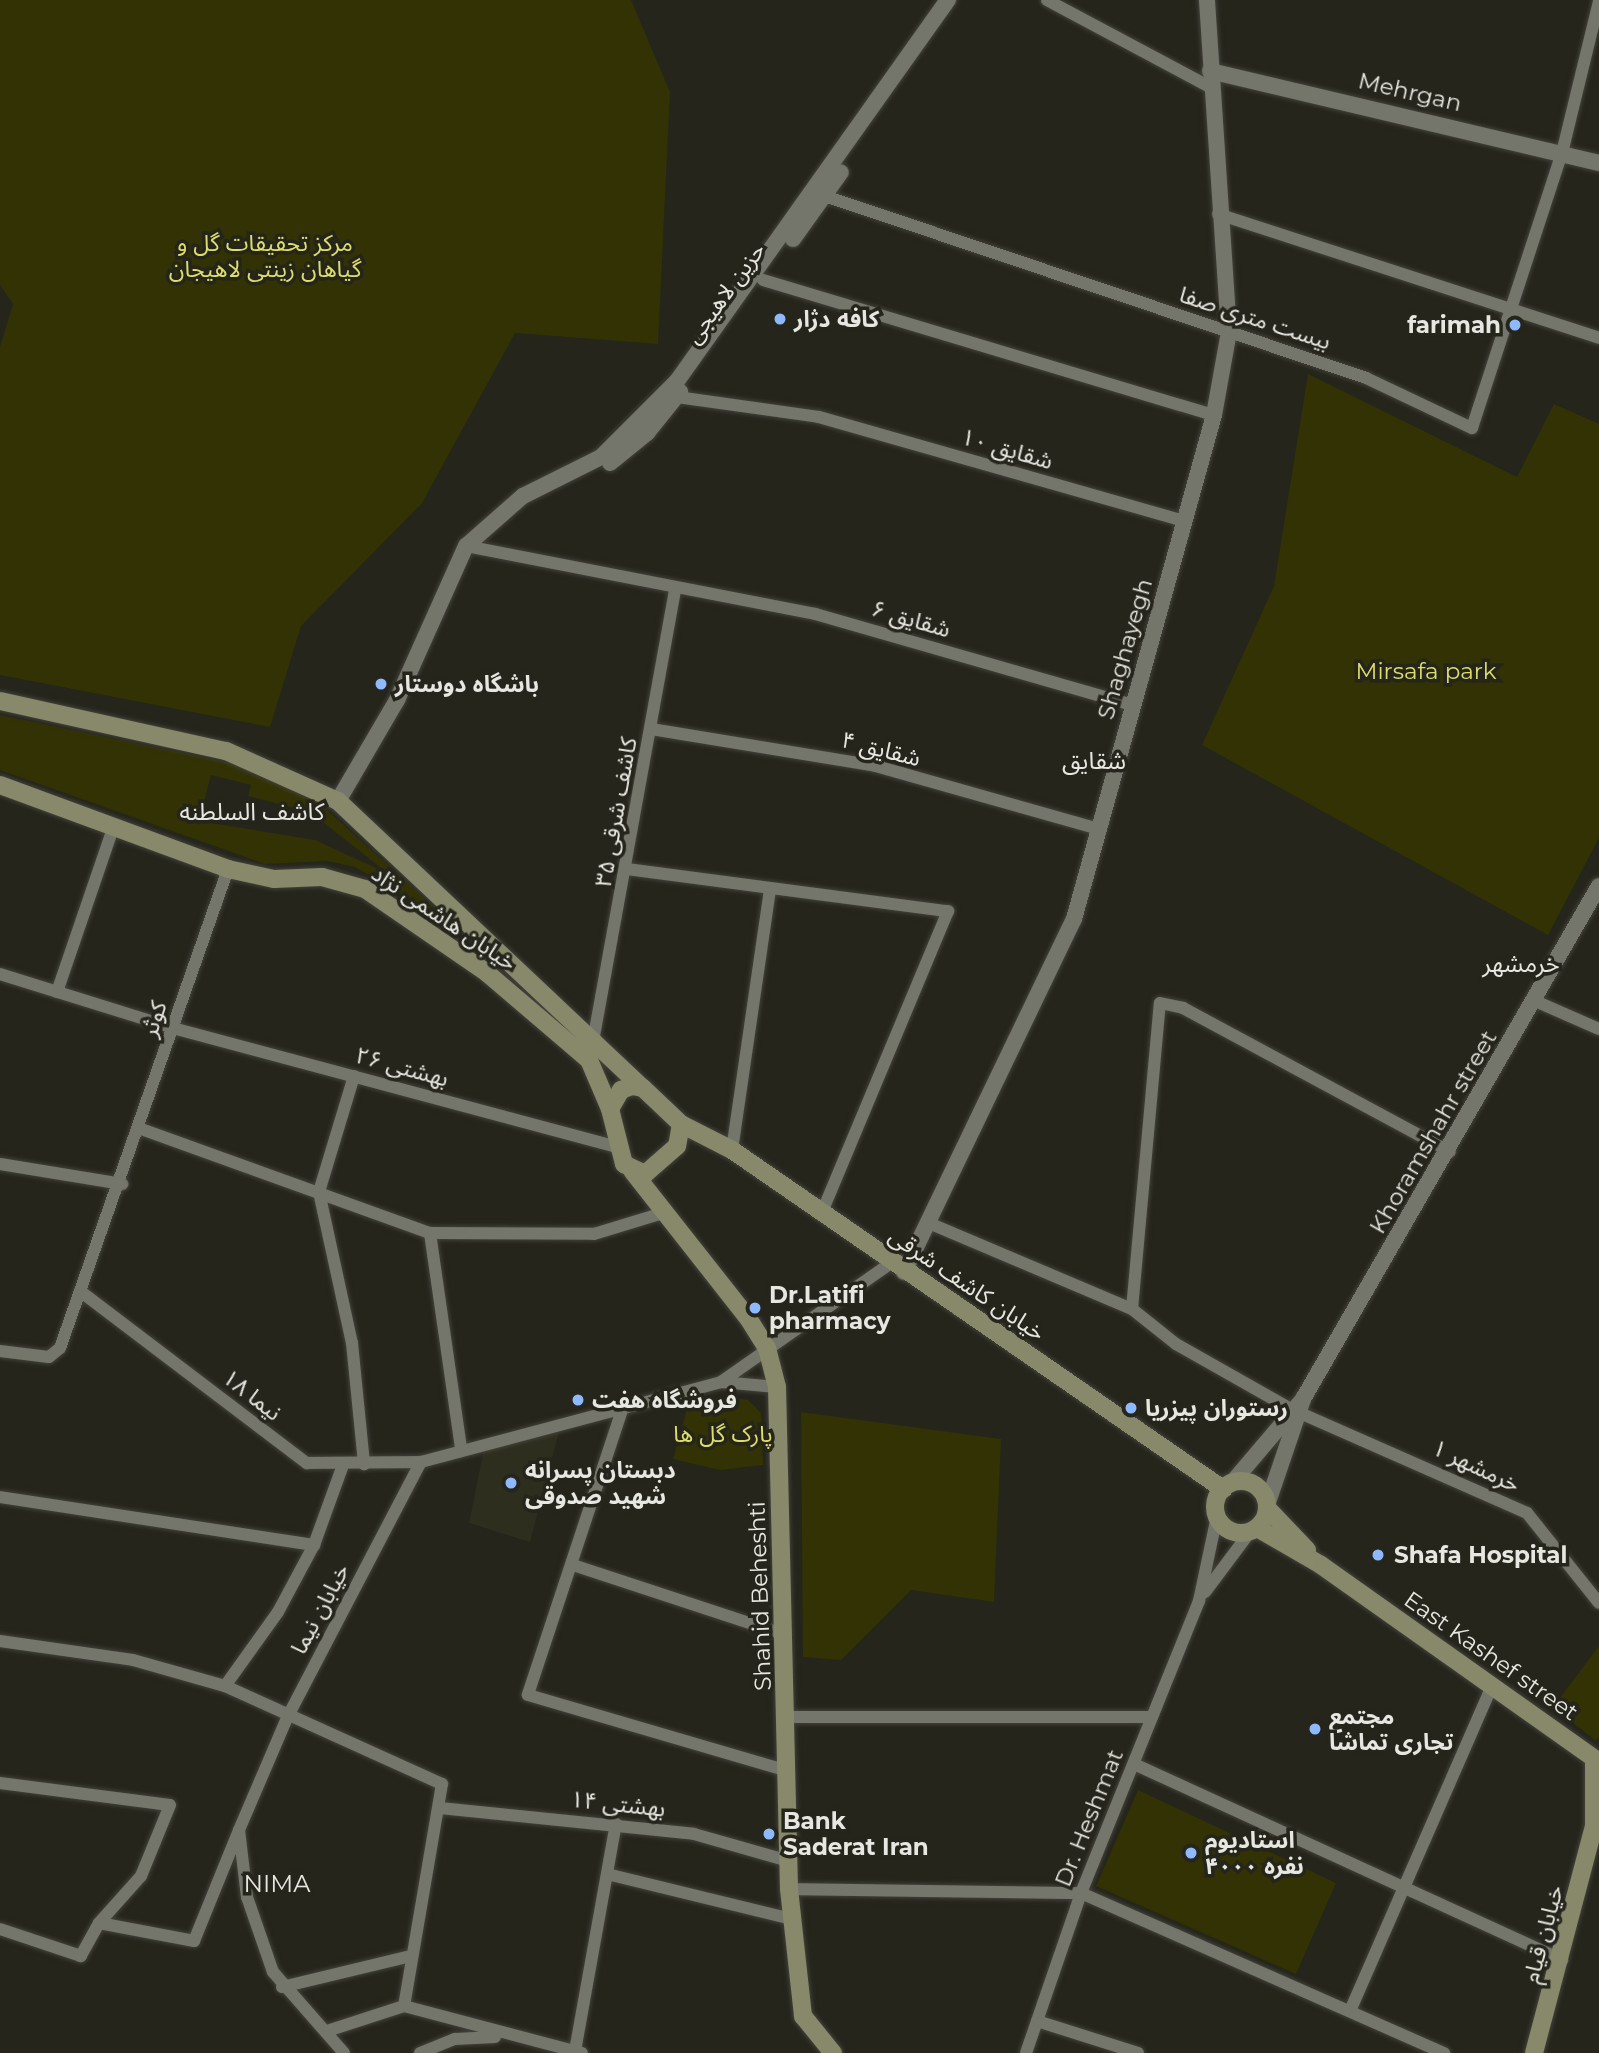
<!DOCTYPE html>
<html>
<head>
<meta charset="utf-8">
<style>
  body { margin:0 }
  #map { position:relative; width:1599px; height:2053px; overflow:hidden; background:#25251c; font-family:Montserrat,"Noto Sans Arabic",sans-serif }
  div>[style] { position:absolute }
  .built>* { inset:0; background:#2d2e1e }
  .green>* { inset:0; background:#323204 }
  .roads { filter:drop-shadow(0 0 2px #42423b) drop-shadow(0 0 2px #42423b) }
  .minor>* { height:12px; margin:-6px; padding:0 6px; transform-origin:6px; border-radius:6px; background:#75766b }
  .tertiary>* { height:16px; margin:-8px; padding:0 8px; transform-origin:8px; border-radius:8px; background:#75766b }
  .secondary>* { height:18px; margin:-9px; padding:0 9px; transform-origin:9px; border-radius:9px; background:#88896b }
  .secondary>.ring { margin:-9px; padding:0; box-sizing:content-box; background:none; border:18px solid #88896b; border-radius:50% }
  .dots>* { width:19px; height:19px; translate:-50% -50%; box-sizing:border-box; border:4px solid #25251c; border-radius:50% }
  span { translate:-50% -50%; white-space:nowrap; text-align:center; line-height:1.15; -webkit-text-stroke:7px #25251c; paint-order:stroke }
  .street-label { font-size:23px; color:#e7e7e1 }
  .park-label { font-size:23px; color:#ddde69 }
  .poi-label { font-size:23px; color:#e7e7e1; font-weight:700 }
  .left { translate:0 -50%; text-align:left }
  .right { translate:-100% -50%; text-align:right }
  .neighbourhood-label { font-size:24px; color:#e7e7e1 }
</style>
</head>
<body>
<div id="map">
  <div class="built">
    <i style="clip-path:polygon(561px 1424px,530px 1542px,469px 1523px,485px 1443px)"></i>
  </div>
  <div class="green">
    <i style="clip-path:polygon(0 0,631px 0,670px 92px,658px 344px,515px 333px,422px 503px,301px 626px,270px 727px,0 675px,0 347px,13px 304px,0 285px)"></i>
    <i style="clip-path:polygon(1308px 374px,1517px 477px,1554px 404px,1599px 424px,1599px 838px,1548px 935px,1202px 745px,1274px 586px)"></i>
    <i style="clip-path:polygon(evenodd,0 715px,235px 764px,317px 801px,459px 930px,355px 867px,327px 861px,265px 864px,0 770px,0 715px,211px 775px,251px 785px,248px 796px,310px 812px,389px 874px,315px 840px,199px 821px,211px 775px)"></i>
    <i style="clip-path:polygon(729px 1397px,748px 1400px,761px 1413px,763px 1465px,720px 1470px,673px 1459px,688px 1406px)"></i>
    <i style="clip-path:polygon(801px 1412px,1001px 1439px,994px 1602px,911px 1590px,841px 1660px,803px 1657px)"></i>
    <i style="clip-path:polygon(1599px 1646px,1599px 1737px,1596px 1741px,1553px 1707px)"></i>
    <i style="clip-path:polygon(1138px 1790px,1336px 1883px,1296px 1974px,1096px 1886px)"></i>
  </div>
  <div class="roads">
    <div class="minor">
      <i style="left:1047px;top:0;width:187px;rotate:28.1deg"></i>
      <i style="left:825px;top:196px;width:571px;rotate:18.59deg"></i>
      <i style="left:1366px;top:378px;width:117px;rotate:25.3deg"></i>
      <i style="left:1472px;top:428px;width:289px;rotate:-71.9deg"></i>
      <i style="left:1562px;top:153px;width:156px;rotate:-76.3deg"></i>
      <i style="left:1218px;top:214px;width:401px;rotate:18deg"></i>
      <i style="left:763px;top:280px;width:471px;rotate:16.7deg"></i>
      <i style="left:677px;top:397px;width:143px;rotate:8deg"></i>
      <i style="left:819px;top:417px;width:380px;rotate:15.9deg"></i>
      <i style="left:466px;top:546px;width:356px;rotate:11deg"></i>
      <i style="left:815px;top:614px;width:331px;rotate:16deg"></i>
      <i style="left:651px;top:729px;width:228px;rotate:9.3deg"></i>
      <i style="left:876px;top:766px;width:231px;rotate:15.8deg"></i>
      <i style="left:627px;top:869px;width:324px;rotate:7.5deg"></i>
      <i style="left:948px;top:911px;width:329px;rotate:112.7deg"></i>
      <i style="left:0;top:974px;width:181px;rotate:17.3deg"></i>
      <i style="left:173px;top:1028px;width:463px;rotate:15deg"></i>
      <i style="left:57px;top:992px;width:173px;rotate:-71.1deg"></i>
      <i style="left:1535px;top:1001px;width:70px;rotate:23.6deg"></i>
      <i style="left:592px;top:1047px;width:465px;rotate:-79.7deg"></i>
      <i style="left:354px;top:1076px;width:121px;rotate:106.8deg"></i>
      <i style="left:319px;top:1192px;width:155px;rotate:77.7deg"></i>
      <i style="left:352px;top:1343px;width:122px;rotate:84.3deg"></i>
      <i style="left:141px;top:1129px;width:307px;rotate:19.8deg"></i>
      <i style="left:430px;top:1233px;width:164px;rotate:0.3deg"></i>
      <i style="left:594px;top:1234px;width:72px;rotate:-16.9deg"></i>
      <i style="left:732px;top:1150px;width:264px;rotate:-81.7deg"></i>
      <i style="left:0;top:1164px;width:124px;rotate:9.3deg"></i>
      <i style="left:929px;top:1223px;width:220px;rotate:23deg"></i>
      <i style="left:1132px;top:1309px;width:56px;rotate:38.5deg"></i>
      <i style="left:1176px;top:1344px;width:132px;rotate:29.5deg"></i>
      <i style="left:1291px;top:1409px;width:258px;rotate:23.8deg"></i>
      <i style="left:1527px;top:1513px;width:115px;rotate:51.3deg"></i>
      <i style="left:430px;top:1233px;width:216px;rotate:81.8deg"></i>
      <i style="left:80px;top:1291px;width:285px;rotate:37.2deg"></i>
      <i style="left:307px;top:1463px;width:114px;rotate:-0.5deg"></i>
      <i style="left:1132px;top:1309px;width:307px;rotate:-84.8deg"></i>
      <i style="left:1160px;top:1003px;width:24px;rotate:12deg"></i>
      <i style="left:1183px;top:1008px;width:303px;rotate:28.3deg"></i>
      <i style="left:0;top:1351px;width:49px;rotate:7deg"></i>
      <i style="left:49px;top:1357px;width:14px;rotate:-39deg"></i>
      <i style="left:60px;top:1348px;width:508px;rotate:-70.67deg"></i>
      <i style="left:721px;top:1382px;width:208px;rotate:-35deg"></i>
      <i style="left:623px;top:1407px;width:303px;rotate:108.3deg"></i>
      <i style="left:528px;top:1695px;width:271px;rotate:16.3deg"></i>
      <i style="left:0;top:1497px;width:318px;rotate:8.7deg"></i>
      <i style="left:573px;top:1565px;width:224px;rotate:18.2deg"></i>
      <i style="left:1205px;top:1592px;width:75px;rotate:-53.1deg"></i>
      <i style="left:0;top:1641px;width:134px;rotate:8.1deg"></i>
      <i style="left:133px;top:1660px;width:96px;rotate:15.8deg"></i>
      <i style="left:225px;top:1686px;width:238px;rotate:24.3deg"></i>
      <i style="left:442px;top:1784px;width:225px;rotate:99.7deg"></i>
      <i style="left:225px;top:1686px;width:91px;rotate:-54.4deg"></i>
      <i style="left:278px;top:1612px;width:76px;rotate:-61.8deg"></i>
      <i style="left:314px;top:1545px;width:85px;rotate:-70.1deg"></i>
      <i style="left:789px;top:1717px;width:363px"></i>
      <i style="left:1134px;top:1764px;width:471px;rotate:24.6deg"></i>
      <i style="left:0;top:1783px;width:171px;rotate:7.4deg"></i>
      <i style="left:170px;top:1805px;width:77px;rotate:112.2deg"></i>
      <i style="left:141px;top:1876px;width:63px;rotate:131.8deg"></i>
      <i style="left:99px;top:1923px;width:38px;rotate:119deg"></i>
      <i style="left:81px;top:1956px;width:85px;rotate:-161.6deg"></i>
      <i style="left:440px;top:1808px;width:255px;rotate:5.8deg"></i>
      <i style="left:694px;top:1834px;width:99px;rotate:15.9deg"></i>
      <i style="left:607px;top:1874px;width:189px;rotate:13.7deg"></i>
      <i style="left:789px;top:1889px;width:292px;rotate:0.8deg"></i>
      <i style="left:1081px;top:1893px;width:397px;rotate:23.8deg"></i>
      <i style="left:99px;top:1923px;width:97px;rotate:10.7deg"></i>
      <i style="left:194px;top:1941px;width:120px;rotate:-67.9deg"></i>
      <i style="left:282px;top:1987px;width:133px;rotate:-13.5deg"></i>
      <i style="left:1350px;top:2011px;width:355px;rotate:-66.4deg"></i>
      <i style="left:1037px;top:2021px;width:106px;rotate:17.6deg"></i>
      <i style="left:327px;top:2031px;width:81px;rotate:-18deg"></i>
      <i style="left:404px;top:2006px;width:184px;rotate:14.8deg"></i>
      <i style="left:575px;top:2051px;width:231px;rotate:-79.8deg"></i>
      <i style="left:344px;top:2053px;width:108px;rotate:-131.2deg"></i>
      <i style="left:273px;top:1972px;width:79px;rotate:-109.1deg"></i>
      <i style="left:247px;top:1897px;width:67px;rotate:-96.8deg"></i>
      <i style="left:239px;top:1830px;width:122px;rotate:-66.8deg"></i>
      <i style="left:287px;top:1718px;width:289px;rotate:-62.4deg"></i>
      <i style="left:421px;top:1462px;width:310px;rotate:-14.9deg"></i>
      <i style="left:721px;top:1382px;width:56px;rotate:5.1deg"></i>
      <i style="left:420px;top:2053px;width:38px;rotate:-22deg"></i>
      <i style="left:455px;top:2039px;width:40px;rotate:-2.9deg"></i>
      <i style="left:1026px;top:2053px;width:169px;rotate:-71deg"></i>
      <i style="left:1081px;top:1893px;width:315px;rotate:-68deg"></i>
      <i style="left:1199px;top:1601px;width:87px;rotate:-78deg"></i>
    </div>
    <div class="tertiary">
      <i style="left:1210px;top:71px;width:400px;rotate:13.3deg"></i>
      <i style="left:793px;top:239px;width:82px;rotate:-54.4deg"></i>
      <i style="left:610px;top:463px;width:48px;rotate:-39deg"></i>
      <i style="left:647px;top:433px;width:53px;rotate:-51.2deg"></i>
      <i style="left:338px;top:801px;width:117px;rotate:-59.7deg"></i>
      <i style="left:397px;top:700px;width:169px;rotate:-65.9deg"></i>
      <i style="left:466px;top:546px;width:76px;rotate:-41.3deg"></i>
      <i style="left:523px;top:496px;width:87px;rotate:-26.6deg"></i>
      <i style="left:601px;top:457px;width:107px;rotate:-45deg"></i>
      <i style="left:677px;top:381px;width:468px;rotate:-54.6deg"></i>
      <i style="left:904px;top:1272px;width:392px;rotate:-64.3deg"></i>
      <i style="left:1074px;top:919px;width:523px;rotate:-74.48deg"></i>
      <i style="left:1214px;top:415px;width:84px;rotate:-79.8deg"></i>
      <i style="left:1229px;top:332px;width:333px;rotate:-93.8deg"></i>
      <i style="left:1231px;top:1484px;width:111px;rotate:-49.7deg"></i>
      <i style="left:1303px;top:1399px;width:592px;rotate:-60.02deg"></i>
      <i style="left:1267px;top:1505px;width:112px;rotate:-71.2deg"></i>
    </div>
    <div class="secondary">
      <i style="left:0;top:701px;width:231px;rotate:12.5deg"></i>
      <i style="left:226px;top:751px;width:123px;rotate:24.1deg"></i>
      <i style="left:338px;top:801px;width:419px;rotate:43.3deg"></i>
      <i style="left:0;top:785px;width:243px;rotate:20.2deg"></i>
      <i style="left:228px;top:869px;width:47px;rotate:12.3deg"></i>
      <i style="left:274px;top:879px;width:48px;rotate:-2.4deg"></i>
      <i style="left:322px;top:877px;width:45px;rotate:15.6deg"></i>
      <i style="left:365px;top:889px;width:148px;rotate:34.5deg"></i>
      <i style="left:487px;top:973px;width:134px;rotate:40.5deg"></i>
      <i style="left:589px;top:1060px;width:53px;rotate:66.8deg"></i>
      <i style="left:632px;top:1086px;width:11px;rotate:10deg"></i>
      <i style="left:643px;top:1088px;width:52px;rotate:43.5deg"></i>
      <i style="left:681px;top:1124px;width:22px;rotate:100deg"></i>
      <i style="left:677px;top:1146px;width:43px;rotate:138.8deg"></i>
      <i style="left:645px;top:1174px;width:23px;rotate:-155deg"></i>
      <i style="left:624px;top:1164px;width:57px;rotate:-104.3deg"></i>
      <i style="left:610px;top:1109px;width:22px;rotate:-60deg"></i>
      <i style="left:621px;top:1090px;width:12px;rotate:-20deg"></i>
      <i style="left:681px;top:1124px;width:57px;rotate:27deg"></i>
      <i style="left:732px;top:1150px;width:597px;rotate:34.62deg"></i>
      <i style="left:633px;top:1172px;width:186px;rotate:51.8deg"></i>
      <i style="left:748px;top:1318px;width:36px;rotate:58deg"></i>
      <i style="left:767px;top:1348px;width:40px;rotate:75.6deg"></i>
      <i style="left:777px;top:1387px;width:502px;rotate:88.63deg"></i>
      <i style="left:789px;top:1889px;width:128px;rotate:83.7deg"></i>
      <i style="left:803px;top:2016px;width:48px;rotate:51deg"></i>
      <i class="ring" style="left:1215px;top:1481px;width:34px;height:34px"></i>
      <i style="left:1267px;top:1508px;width:58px;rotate:46.4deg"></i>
      <i style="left:1257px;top:1528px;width:74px;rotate:30deg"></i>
      <i style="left:1321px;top:1565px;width:341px;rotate:35.3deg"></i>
      <i style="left:1534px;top:2053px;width:235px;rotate:-75.2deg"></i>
      <i style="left:1594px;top:1826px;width:67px;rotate:-90deg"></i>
    </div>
  </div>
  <div class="dots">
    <i style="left:780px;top:319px;background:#8eb9fc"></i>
    <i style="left:1515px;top:325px;background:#8eb9fc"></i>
    <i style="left:381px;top:684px;background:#8eb9fc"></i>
    <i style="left:755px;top:1308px;background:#8eb9fc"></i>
    <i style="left:578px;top:1400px;background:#8eb9fc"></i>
    <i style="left:1131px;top:1408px;background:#8eb9fc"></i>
    <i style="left:511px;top:1483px;background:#8eb9fc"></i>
    <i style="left:1378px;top:1555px;background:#8eb9fc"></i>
    <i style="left:1315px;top:1729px;background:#8eb9fc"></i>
    <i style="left:769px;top:1834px;background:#8eb9fc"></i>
    <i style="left:1191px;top:1853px;background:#8eb9fc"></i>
  </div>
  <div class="street-label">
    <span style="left:1410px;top:92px;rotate:13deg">Mehrgan</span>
    <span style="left:725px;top:293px;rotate:-54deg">حزین لاهیجی</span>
    <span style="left:1255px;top:318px;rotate:18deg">بیست متری صفا</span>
    <span style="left:1007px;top:449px;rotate:16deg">شقایق ۱۰</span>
    <span style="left:911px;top:619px;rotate:16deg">شقایق ۶</span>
    <span style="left:1125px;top:649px;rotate:-74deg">Shaghayegh</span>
    <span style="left:881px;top:749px;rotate:14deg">شقایق ۴</span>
    <span style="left:616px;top:812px;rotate:-80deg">کاشف شرقی ۳۵</span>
    <span style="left:444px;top:918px;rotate:34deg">خیابان هاشمی نژاد</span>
    <span style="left:154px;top:1019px;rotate:-72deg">کوثر</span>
    <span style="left:402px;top:1067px;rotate:15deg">بهشتی ۲۶</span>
    <span style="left:1433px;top:1132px;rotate:-60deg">Khoramshahr street</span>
    <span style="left:967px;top:1284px;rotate:34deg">خیابان کاشف شرقی</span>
    <span style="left:252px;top:1395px;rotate:38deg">نیما ۱۸</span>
    <span style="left:1476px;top:1466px;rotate:25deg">خرمشهر ۱</span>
    <span style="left:760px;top:1596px;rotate:-92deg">Shahid Beheshti</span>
    <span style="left:320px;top:1609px;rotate:-62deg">خیابان نیما</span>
    <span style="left:1491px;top:1656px;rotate:35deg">East Kashef street</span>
    <span style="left:618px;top:1804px;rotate:6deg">بهشتی ۱۴</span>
    <span style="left:1089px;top:1818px;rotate:-68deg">Dr. Heshmat</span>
    <span style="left:1543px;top:1934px;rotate:-75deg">خیابان قیام</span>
  </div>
  <div class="park-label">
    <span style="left:265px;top:256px">مرکز تحقیقات گل و<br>گیاهان زینتی لاهیجان</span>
    <span style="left:1426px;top:671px">Mirsafa park</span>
    <span style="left:723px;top:1434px">پارک گل ها</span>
  </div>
  <div class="poi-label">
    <span class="left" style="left:794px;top:319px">کافه دژار</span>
    <span class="right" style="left:1501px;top:325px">farimah</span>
    <span class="left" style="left:395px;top:684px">باشگاه دوستار</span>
    <span class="left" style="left:769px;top:1308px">Dr.Latifi<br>pharmacy</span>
    <span class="left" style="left:592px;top:1400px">فروشگاه هفت</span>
    <span class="left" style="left:1145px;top:1408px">رستوران پیزریا</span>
    <span class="left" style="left:525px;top:1483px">دبستان پسرانه<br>شهید صدوقی</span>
    <span class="left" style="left:1394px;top:1555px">Shafa Hospital</span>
    <span class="left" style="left:1329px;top:1729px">مجتمع<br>تجاری تماشا</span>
    <span class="left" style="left:783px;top:1834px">Bank<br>Saderat Iran</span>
    <span class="left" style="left:1205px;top:1853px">استادیوم<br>۴۰۰۰ نفره</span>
  </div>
  <div class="neighbourhood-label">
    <span style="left:1094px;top:761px">شقایق</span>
    <span style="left:252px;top:812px">کاشف السلطنه</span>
    <span style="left:1521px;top:964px">خرمشهر</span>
    <span style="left:277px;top:1884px">NIMA</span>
  </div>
</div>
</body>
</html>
